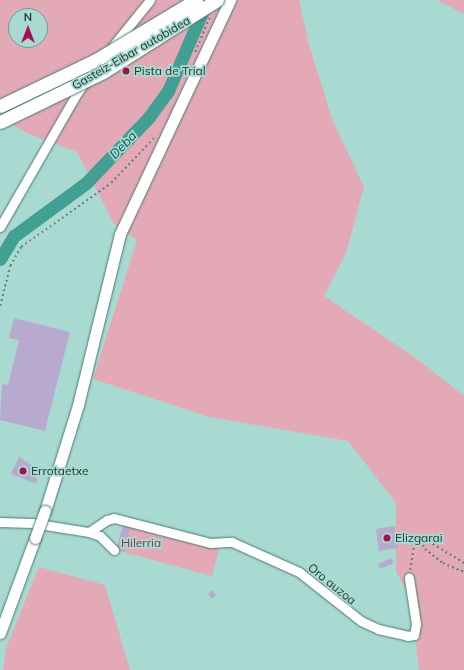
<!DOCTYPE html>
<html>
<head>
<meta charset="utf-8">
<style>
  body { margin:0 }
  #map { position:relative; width:464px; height:670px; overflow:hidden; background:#a8dad1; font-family:Mulish,sans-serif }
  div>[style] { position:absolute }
  .green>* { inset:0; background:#e4a9b7 }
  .river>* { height:13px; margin:-6.5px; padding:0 6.5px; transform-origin:6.5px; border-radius:6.5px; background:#41a093 }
  .building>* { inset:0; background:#b8aace }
  .path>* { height:1.5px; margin-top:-0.75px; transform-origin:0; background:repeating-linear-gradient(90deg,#60827c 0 2px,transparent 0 5px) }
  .roads { filter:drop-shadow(0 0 1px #4c7a73) drop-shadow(0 0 1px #4c7a73) }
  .minor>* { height:9px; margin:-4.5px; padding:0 4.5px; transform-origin:4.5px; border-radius:4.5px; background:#fff }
  .major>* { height:11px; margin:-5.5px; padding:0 5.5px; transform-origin:5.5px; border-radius:5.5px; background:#fff }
  .bridges { filter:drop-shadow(0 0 1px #4c7a73) drop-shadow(0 0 1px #4c7a73) }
  .major-bridge>* { height:11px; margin:-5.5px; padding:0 5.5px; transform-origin:5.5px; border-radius:5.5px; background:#fff }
  .highway-bridge>* { height:13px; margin:-6.5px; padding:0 6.5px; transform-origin:6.5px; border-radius:6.5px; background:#fff }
  .dots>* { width:11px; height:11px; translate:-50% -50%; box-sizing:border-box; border:2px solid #a8dad1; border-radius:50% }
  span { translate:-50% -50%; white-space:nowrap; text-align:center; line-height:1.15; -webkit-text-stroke:3.5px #a8dad1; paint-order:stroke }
  .street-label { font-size:12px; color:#243835 }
  .poi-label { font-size:12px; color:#243835 }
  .left { translate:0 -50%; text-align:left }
  .park-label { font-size:12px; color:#8a3350 }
  .water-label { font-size:13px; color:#045950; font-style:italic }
  .north { position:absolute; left:8px; top:8px; width:40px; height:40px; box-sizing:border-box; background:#a8dad1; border:1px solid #739993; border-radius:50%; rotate:0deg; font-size:11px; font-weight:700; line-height:16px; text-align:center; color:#243835 }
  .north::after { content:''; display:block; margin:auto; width:14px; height:18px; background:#a41151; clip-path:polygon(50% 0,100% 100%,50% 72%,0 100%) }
</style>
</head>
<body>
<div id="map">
  <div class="green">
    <i style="clip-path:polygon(evenodd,0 0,299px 0,308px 41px,332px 119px,364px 187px,346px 253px,324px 296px,417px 359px,464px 396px,464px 670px,419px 670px,410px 596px,396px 572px,396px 503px,348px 441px,209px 417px,93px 379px,137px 240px,114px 224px,77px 152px,29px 134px,0 118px,0 0,16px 16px,40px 16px,40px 40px,16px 40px,16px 16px)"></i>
    <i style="clip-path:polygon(437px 0,464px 0,464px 14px)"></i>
    <i style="clip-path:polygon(123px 524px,219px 549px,212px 576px,116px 550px)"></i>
    <i style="clip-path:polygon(39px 567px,105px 585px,130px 670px,3px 670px,6px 648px)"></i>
  </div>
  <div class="river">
    <i style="left:0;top:259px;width:27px;rotate:-59deg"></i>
    <i style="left:14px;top:236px;width:89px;rotate:-36.4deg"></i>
    <i style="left:86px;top:183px;width:91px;rotate:-46.3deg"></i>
    <i style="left:149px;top:117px;width:32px;rotate:-54deg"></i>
    <i style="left:168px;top:91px;width:96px;rotate:-66.6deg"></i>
  </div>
  <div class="building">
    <i style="clip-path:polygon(14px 318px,70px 332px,45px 431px,0 420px,2px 384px,8px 385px,19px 340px,9px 338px)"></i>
    <i style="clip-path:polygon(19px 457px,36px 468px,33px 476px,38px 479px,36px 484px,11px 474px)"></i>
    <i style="clip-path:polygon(123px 526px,130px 528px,124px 552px,120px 551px,118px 545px)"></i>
    <i style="clip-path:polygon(395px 526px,398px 548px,379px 551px,376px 529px)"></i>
    <i style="clip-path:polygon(391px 558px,394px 563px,380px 569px,378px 564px)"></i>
    <i style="clip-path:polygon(212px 590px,216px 595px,212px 599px,208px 594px)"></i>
  </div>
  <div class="path">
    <i style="left:195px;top:52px;width:38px;rotate:-67deg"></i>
    <i style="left:0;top:306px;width:41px;rotate:-76deg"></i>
    <i style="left:10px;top:266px;width:22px;rotate:-60deg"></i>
    <i style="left:21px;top:247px;width:110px;rotate:-35.4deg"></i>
    <i style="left:111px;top:183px;width:64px;rotate:-46.3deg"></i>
    <i style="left:419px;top:536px;width:14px;rotate:65deg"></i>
    <i style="left:425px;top:549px;width:23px;rotate:38deg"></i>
    <i style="left:443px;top:563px;width:23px;rotate:23deg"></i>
    <i style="left:420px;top:536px;width:52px;rotate:31.5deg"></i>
    <i style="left:410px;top:570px;width:26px;rotate:-81deg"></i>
    <i style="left:414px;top:544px;width:9px;rotate:-58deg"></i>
  </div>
  <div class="roads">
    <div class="minor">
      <i style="left:112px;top:47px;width:60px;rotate:-51deg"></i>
      <i style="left:0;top:227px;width:155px;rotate:-60.1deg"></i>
      <i style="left:77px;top:93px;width:41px;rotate:-54deg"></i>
      <i style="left:0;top:522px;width:32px;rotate:2deg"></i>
      <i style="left:32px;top:523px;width:58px;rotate:9deg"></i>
      <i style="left:89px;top:532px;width:12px;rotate:20deg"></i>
      <i style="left:100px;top:536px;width:20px;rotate:45deg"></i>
      <i style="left:89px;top:532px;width:22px;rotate:-34deg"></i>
      <i style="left:107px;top:520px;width:7px;rotate:-16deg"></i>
      <i style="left:114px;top:518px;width:99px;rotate:14.6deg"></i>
      <i style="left:210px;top:543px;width:22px;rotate:-3deg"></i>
      <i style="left:232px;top:542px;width:73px;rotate:24.1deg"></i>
      <i style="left:299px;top:572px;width:79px;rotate:38.3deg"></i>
      <i style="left:361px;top:621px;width:19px;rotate:25deg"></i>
      <i style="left:378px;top:629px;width:31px;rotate:13deg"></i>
      <i style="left:408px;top:636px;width:6px;rotate:-9deg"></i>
      <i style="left:414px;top:635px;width:11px;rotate:-80deg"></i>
      <i style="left:416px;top:624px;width:47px;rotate:-98.7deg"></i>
    </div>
    <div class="major">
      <i style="left:45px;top:511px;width:111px;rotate:-72.7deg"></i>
      <i style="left:78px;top:405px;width:176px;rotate:-76.2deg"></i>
      <i style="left:120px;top:234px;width:259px;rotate:-64.8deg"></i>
      <i style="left:0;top:633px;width:101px;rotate:-69.8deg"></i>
    </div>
  </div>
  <div class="bridges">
    <div class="major-bridge">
      <i style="left:35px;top:538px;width:29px;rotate:-70deg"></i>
    </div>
    <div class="highway-bridge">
      <i style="left:0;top:106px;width:106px;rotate:-25.6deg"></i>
      <i style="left:96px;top:60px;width:117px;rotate:-31deg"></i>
      <i style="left:0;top:122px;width:114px;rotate:-25.9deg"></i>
      <i style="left:103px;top:72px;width:135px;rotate:-32.3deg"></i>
    </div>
  </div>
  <div class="dots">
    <i style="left:126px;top:71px;background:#a41151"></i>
    <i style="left:23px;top:471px;background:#a41151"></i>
    <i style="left:387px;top:538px;background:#a41151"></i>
  </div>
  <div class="street-label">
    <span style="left:131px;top:53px;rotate:-30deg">Gasteiz-Eibar autobidea</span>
    <span style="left:332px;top:584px;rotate:39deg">Oro auzoa</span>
  </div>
  <div class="poi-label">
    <span class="left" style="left:134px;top:71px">Pista de Trial</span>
    <span class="left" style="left:31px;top:471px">Errotaetxe</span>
    <span class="left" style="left:395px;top:538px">Elizgarai</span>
  </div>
  <div class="park-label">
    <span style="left:141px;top:543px">Hilerria</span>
  </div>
  <div class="water-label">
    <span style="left:123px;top:145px;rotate:-46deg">Deba</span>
  </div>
  <div class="north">N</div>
</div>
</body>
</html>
